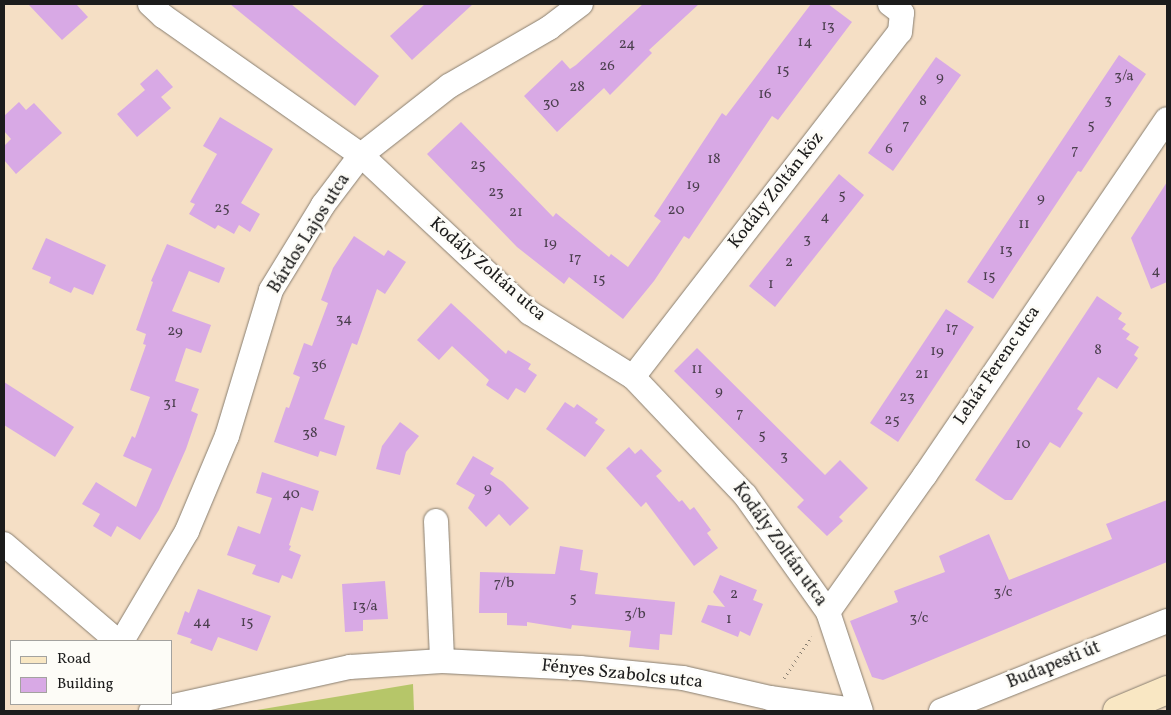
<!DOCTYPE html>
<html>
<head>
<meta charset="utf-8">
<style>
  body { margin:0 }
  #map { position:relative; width:1171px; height:715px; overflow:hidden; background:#f5dfc5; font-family:Vollkorn,serif }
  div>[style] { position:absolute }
  .green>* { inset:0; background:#b6c669 }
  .building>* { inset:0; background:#d8a9e5 }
  .path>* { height:3px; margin-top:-1.5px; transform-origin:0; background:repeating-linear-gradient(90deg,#887e70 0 1px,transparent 0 5px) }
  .roads { filter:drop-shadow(0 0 1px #887e70) drop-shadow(0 0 1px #887e70) }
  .street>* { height:24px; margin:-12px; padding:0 12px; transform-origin:12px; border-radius:12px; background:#fff }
  .secondary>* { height:28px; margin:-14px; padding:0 14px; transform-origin:14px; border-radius:14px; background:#f9e7c3 }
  span { translate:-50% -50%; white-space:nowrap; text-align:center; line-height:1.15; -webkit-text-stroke:5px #fdfcf7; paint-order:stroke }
  .number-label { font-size:15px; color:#4b3f4e }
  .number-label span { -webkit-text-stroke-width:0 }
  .street-label { font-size:18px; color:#1c1c1c }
  .frame { position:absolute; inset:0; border:5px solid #1c1c1c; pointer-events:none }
  .legend { position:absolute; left:10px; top:640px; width:162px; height:65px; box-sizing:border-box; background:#fdfcf7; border:1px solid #a3a29f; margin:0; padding:6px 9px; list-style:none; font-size:15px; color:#1c1c1c }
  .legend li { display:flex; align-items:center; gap:10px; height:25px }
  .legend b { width:25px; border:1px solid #a3a29f }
</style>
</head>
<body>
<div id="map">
  <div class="green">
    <i style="clip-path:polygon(413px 684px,414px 711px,251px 711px)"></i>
  </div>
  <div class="building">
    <i style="clip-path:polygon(28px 4px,76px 4px,88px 17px,62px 40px)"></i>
    <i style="clip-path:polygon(230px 4px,291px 4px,379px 76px,355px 106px)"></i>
    <i style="clip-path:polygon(425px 4px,473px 4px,412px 60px,390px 36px)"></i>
    <i style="clip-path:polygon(643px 4px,699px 4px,649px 50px,652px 53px,610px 95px,604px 88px,557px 132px,524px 96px,562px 60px,570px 69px,576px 65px)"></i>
    <i style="clip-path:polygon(811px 4px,828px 4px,852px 22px,778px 120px,772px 116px,689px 239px,684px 236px,654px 281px,623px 319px,569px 277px,564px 284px,517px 247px,427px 154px,461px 122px,553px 217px,556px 213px,609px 257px,611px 254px,628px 267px,661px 221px,654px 216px,722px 113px,726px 116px)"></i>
    <i style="clip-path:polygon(1119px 55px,1146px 74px,1081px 172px,1078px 171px,993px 299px,967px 282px)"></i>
    <i style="clip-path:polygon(936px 57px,961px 75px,893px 171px,868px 153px)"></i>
    <i style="clip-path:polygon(157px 69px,173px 87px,161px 97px,171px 108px,137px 137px,117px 114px,145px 90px,140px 84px)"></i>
    <i style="clip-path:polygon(19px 102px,26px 110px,34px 103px,62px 133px,16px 174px,4px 160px,4px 146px,11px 139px,4px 131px,4px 116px)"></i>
    <i style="clip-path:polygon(220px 117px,273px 149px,241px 203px,260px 214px,250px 232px,239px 225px,234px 234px,218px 225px,215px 229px,189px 214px,195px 204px,190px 202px,217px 154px,203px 146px)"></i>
    <i style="clip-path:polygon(839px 174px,864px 195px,775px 307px,749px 286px)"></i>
    <i style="clip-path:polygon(1167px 182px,1167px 282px,1151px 289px,1131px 238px)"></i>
    <i style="clip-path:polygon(354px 236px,384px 256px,388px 250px,406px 262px,385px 294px,377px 289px,357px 345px,352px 343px,324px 419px,345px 426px,336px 456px,320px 451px,318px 457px,274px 442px,286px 407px,289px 408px,300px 377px,293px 374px,304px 343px,312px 346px,328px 303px,321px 300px,333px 268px)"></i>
    <i style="clip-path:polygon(46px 238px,106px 265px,93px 295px,74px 287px,71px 293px,49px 283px,51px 277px,32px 269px)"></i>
    <i style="clip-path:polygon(167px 244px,225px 268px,219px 283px,189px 271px,172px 311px,211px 325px,201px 353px,186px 348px,175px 381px,199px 389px,191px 411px,198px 414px,186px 449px,159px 510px,140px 540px,117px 526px,111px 537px,93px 526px,100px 514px,82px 504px,96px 482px,136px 507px,152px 469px,123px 456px,132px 436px,135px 438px,150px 397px,130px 390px,146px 345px,143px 344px,146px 334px,136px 330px,153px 282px,151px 281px)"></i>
    <i style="clip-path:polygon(1097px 296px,1122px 313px,1118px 319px,1126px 324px,1122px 329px,1130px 334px,1126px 339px,1139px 347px,1134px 355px,1138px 358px,1117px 389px,1098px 377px,1077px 409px,1083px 413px,1060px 448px,1050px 442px,1012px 500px,1005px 500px,975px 480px)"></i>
    <i style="clip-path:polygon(451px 303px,506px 354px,508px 350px,531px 364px,528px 369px,537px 375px,525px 393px,516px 388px,508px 400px,486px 385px,489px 380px,452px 346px,439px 360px,417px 340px)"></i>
    <i style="clip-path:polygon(946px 309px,974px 327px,898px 442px,870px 423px)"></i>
    <i style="clip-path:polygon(697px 348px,825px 475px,840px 460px,868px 488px,839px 517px,843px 521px,827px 536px,797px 507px,804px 500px,674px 371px)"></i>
    <i style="clip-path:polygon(4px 382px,74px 427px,55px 457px,4px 425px)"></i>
    <i style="clip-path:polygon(565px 402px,574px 408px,577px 404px,598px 419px,595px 423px,605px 430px,585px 457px,546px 429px)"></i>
    <i style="clip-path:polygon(400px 422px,419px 436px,406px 452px,400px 475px,376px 469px,382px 446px)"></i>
    <i style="clip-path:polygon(629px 447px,635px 454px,641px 449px,662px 471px,656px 476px,679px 502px,682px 500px,690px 510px,694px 507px,711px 530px,707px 533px,718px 548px,694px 566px,646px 502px,641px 507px,606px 468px)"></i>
    <i style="clip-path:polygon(473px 456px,494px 468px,490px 474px,503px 482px,529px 508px,510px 526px,499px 514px,486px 527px,468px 508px,475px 495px,456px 484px)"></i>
    <i style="clip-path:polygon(262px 472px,319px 491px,313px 511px,301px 507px,289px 545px,291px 546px,289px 550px,301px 555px,292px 579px,282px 575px,279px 583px,252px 574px,256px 565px,227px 555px,238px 526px,260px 534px,272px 498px,256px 493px)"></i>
    <i style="clip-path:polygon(1167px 500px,1167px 562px,883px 680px,872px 677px,850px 621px,898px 602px,894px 591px,945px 572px,939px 556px,989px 534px,1009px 580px,1112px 539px,1106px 524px)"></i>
    <i style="clip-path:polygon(560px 546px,583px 550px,580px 570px,598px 573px,595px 594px,675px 602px,672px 635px,660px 634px,659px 650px,629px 647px,631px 631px,572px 625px,571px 629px,527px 622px,527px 626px,507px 625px,507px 613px,479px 613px,480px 572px,555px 574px)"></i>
    <i style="clip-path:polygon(720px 575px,757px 590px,753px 600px,763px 604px,750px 636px,740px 631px,738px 637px,701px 622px,708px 605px,725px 607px,713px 592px)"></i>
    <i style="clip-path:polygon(385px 581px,388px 619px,363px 620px,363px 631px,345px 632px,342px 584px)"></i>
    <i style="clip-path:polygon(198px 589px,271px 616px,257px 651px,218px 637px,212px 651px,190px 643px,192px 639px,177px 634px,185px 611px,189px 613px)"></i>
  </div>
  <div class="path">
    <i style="left:784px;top:678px;width:50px;rotate:-56.3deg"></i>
  </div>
  <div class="roads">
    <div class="street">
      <i style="left:150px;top:4px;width:18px;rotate:43deg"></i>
      <i style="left:163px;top:16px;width:242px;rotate:35.1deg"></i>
      <i style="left:361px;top:155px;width:231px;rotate:43.1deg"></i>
      <i style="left:530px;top:313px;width:121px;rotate:31.9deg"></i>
      <i style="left:633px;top:377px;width:163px;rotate:46.5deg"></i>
      <i style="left:745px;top:495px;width:143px;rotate:54.6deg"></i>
      <i style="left:828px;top:612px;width:104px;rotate:71.6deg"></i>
      <i style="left:633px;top:377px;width:436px;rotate:-52.3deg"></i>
      <i style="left:900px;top:32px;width:19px;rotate:-84deg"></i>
      <i style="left:902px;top:13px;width:15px;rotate:-143deg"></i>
      <i style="left:436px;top:521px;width:140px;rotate:87.5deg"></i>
      <i style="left:4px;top:544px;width:149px;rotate:40.6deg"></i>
      <i style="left:828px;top:612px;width:168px;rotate:-54.7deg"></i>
      <i style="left:925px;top:475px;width:430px;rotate:-55.8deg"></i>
      <i style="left:122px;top:641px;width:128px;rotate:-59.4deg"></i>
      <i style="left:187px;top:531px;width:103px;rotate:-67.2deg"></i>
      <i style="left:227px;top:436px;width:152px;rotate:-73.2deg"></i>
      <i style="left:271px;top:290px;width:100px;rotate:-58.5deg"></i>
      <i style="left:323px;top:205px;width:63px;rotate:-52.8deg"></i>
      <i style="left:361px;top:155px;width:112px;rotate:-38.1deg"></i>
      <i style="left:449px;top:86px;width:116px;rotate:-30.1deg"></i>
      <i style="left:549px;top:28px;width:40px;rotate:-37deg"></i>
      <i style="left:151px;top:711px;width:204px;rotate:-12.5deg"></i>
      <i style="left:350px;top:667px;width:92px;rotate:-3.7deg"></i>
      <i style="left:442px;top:661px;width:138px;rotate:2.9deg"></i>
      <i style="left:580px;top:668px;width:103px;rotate:5.5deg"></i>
      <i style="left:683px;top:678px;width:89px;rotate:12.9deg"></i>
      <i style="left:770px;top:698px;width:91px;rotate:8.2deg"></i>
      <i style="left:941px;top:711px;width:243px;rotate:-21.7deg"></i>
    </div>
    <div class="secondary">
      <i style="left:1117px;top:711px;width:54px;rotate:-22.8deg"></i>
    </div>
  </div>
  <div class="number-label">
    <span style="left:828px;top:27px">13</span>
    <span style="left:805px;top:43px">14</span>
    <span style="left:627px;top:45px">24</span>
    <span style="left:607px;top:67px">26</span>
    <span style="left:783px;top:71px">15</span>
    <span style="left:1124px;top:77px">3/a</span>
    <span style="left:940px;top:78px">9</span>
    <span style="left:577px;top:88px">28</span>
    <span style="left:765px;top:95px">16</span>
    <span style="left:1108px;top:101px">3</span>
    <span style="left:923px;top:102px">8</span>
    <span style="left:551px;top:104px">30</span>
    <span style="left:906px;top:126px">7</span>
    <span style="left:1091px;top:126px">5</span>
    <span style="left:889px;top:150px">6</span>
    <span style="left:1075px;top:151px">7</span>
    <span style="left:714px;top:160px">18</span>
    <span style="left:478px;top:166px">25</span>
    <span style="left:693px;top:186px">19</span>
    <span style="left:496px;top:193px">23</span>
    <span style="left:842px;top:196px">5</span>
    <span style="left:1041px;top:199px">9</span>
    <span style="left:222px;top:209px">25</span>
    <span style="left:676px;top:211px">20</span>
    <span style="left:516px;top:213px">21</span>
    <span style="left:825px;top:218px">4</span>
    <span style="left:1024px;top:225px">11</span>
    <span style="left:807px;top:240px">3</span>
    <span style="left:550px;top:244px">19</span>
    <span style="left:1006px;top:251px">13</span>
    <span style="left:575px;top:259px">17</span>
    <span style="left:789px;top:263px">2</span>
    <span style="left:1156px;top:272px">4</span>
    <span style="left:989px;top:277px">15</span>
    <span style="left:599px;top:280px">15</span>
    <span style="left:771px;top:285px">1</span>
    <span style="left:344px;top:320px">34</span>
    <span style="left:952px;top:329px">17</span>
    <span style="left:175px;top:332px">29</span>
    <span style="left:1098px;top:351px">8</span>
    <span style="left:937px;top:352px">19</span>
    <span style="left:319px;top:366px">36</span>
    <span style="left:697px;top:370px">11</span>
    <span style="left:922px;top:375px">21</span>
    <span style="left:719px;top:392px">9</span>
    <span style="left:907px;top:398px">23</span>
    <span style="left:170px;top:404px">31</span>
    <span style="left:740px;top:414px">7</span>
    <span style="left:892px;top:421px">25</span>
    <span style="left:310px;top:434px">38</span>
    <span style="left:762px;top:436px">5</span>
    <span style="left:1023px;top:445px">10</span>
    <span style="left:784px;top:457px">3</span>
    <span style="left:488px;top:489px">9</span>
    <span style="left:291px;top:495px">40</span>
    <span style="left:504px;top:584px">7/b</span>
    <span style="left:1003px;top:593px">3/c</span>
    <span style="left:734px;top:595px">2</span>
    <span style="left:573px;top:599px">5</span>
    <span style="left:365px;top:607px">13/a</span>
    <span style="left:635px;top:615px">3/b</span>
    <span style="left:919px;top:619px">3/c</span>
    <span style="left:729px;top:620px">1</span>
    <span style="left:202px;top:623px">44</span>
    <span style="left:247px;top:623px">15</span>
  </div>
  <div class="street-label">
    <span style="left:777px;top:191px;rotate:-52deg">Kodály Zoltán köz</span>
    <span style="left:310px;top:234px;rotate:-58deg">Bárdos Lajos utca</span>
    <span style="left:487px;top:270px;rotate:41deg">Kodály Zoltán utca</span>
    <span style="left:998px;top:366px;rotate:-56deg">Lehár Ferenc utca</span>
    <span style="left:779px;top:545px;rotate:54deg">Kodály Zoltán utca</span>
    <span style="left:1054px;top:666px;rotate:-22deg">Budapesti út</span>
    <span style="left:622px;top:675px;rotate:6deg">Fényes Szabolcs utca</span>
  </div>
  <div class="frame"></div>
  <ul class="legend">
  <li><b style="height:6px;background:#f9e7c3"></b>Road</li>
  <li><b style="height:14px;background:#d8a9e5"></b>Building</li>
  </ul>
</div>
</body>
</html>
